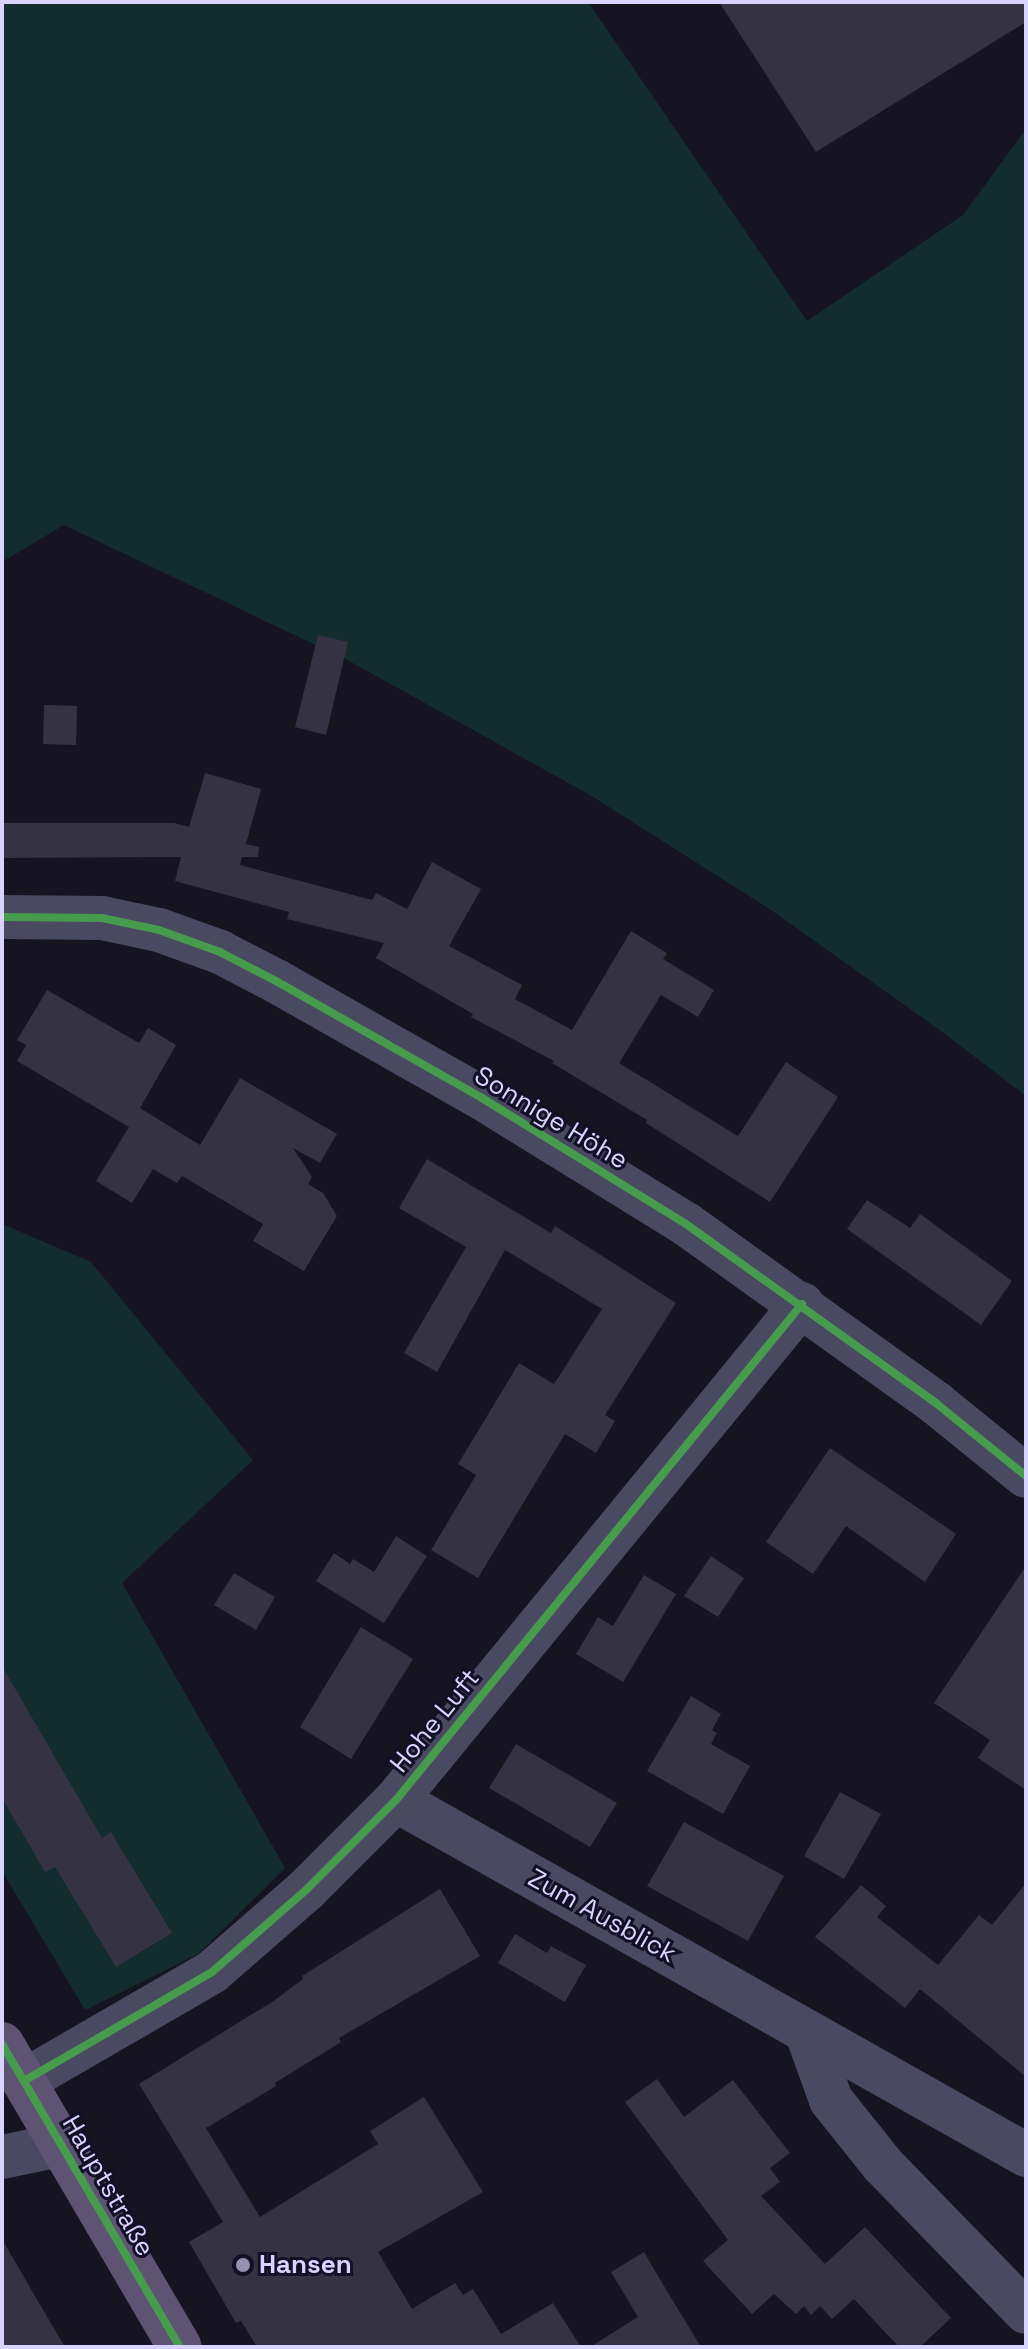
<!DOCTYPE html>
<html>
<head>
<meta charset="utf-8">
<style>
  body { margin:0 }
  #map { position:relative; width:1028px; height:2349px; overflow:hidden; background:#161421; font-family:"Space Grotesk",sans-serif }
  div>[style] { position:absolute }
  .green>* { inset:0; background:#132c2d }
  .building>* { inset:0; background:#343243 }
  .minor>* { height:44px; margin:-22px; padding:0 22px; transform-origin:22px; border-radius:22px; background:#4a4962 }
  .major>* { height:44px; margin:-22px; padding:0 22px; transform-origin:22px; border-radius:22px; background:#5e5373 }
  .cycleway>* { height:8px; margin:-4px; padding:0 4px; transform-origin:4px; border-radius:4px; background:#469c4c }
  .dots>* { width:22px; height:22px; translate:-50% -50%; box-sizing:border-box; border:4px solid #130f26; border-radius:50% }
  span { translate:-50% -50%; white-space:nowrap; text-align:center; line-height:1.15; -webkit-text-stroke:6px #130f26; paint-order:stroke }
  .street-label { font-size:26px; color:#d9d4ff }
  .poi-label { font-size:26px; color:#d9d4ff; font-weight:700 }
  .left { translate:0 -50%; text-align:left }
  .frame { position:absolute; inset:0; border:4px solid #d9d4ff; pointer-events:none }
</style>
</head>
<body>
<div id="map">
  <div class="green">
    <i style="clip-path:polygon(2px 2px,588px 2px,807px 321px,963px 215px,1026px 129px,1026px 1096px,941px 1031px,771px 910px,590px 795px,349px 661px,64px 525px,2px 562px)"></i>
    <i style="clip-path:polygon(2px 1224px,91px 1262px,253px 1460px,122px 1583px,285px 1868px,198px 1954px,85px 2010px,2px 1871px)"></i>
  </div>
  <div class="building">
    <i style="clip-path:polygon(719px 2px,1026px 2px,1026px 22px,816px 152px)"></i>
    <i style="clip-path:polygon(318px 635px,348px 642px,326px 735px,295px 727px)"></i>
    <i style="clip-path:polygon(44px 705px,77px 706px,76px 745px,43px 744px)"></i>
    <i style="clip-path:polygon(205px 773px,261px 789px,246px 844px,259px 847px,258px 857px,242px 857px,240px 865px,372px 900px,376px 893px,407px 909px,432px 862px,481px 889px,449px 946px,522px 985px,515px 999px,572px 1030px,631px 931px,667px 953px,663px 959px,714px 990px,698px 1017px,661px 995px,619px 1063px,738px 1136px,786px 1062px,838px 1097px,770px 1202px,646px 1123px,647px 1120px,552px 1063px,554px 1061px,471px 1017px,473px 1014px,376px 958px,384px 943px,287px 919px,289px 912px,175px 881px,181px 857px,2px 858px,2px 823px,174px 823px,189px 827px)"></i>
    <i style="clip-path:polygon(47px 990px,139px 1043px,148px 1028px,176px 1045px,140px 1108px,200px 1145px,240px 1078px,337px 1134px,320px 1163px,293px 1148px,312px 1177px,308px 1184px,323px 1193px,337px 1216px,304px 1271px,253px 1241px,263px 1224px,182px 1176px,177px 1183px,153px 1169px,132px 1203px,96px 1181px,129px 1127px,17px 1061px,26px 1045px,17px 1040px)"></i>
    <i style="clip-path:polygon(427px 1159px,551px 1233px,555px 1226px,676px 1303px,605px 1415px,615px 1421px,596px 1453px,565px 1434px,478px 1578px,431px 1550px,476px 1475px,458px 1464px,519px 1363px,554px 1384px,602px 1309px,505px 1250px,437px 1372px,404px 1353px,466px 1247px,399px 1208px)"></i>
    <i style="clip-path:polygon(867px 1200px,910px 1228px,920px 1214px,1012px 1281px,981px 1325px,847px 1229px)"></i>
    <i style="clip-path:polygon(830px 1448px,956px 1534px,925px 1582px,846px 1526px,813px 1574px,766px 1542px)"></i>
    <i style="clip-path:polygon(396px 1536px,427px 1556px,384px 1623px,316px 1581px,334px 1553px,350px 1564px,353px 1559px,374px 1572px)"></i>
    <i style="clip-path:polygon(711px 1556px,744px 1578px,718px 1617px,684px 1596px)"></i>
    <i style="clip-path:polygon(1026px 1566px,1026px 1790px,978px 1758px,990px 1740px,934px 1703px)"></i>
    <i style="clip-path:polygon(234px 1573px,275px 1597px,256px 1630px,214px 1605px)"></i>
    <i style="clip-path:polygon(644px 1575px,676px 1594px,623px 1682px,576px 1654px,598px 1617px,613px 1626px)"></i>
    <i style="clip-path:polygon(361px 1627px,413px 1659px,351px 1759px,300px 1727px)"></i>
    <i style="clip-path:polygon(2px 1666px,102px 1838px,111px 1832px,172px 1933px,116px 1967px,55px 1867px,45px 1872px,2px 1798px)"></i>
    <i style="clip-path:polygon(691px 1696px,721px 1714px,712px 1730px,717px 1733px,711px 1744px,750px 1766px,723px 1814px,647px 1771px)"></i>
    <i style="clip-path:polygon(516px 1744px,617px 1803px,590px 1847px,489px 1788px)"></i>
    <i style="clip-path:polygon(840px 1792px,881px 1814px,844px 1879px,804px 1856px)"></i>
    <i style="clip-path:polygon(684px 1822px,784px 1876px,748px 1941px,647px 1886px)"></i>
    <i style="clip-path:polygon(1026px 1883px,1026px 2077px,920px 1989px,905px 2008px,815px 1937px,861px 1885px,886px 1906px,877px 1917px,938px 1965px,979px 1915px,992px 1925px)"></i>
    <i style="clip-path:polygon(440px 1889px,480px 1956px,339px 2038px,341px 2042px,275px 2083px,276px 2086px,206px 2128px,260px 2217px,378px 2144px,370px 2131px,424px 2097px,483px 2192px,378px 2252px,412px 2309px,455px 2283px,463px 2295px,473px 2289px,501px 2334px,553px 2303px,581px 2347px,257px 2347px,241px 2321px,236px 2323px,189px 2242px,223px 2222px,139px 2084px,272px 2002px,303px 1979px,302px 1976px)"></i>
    <i style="clip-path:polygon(515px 1934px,547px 1953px,551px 1946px,586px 1965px,565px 2002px,498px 1963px)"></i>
    <i style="clip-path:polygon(657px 2079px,684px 2117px,733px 2080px,790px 2153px,770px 2168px,780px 2182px,761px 2196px,825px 2264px,865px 2227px,951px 2318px,920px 2347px,899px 2347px,854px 2299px,832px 2319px,820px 2306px,811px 2315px,804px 2306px,796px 2314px,774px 2294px,752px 2314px,703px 2261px,728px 2240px,625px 2102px)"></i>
    <i style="clip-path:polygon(2px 2239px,32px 2291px,65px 2347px,2px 2347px)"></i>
    <i style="clip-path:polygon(644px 2252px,661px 2281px,701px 2347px,590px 2347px,638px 2317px,611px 2272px)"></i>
  </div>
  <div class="minor">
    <i style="left:2px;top:917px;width:100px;rotate:0.6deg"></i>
    <i style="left:102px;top:918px;width:58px;rotate:11.9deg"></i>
    <i style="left:159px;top:930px;width:65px;rotate:19.8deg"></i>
    <i style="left:220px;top:952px;width:63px;rotate:27.4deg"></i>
    <i style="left:276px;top:981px;width:237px;rotate:29.6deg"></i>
    <i style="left:482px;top:1098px;width:240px;rotate:31.7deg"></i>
    <i style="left:686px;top:1224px;width:309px;rotate:35.6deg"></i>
    <i style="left:937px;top:1404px;width:114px;rotate:39deg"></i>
    <i style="left:396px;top:1800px;width:723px;rotate:29.4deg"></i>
    <i style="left:807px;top:2033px;width:71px;rotate:70.3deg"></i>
    <i style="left:831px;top:2100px;width:82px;rotate:51.4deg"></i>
    <i style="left:882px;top:2164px;width:206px;rotate:45.8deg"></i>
    <i style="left:24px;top:2081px;width:217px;rotate:-30.1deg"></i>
    <i style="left:212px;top:1972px;width:126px;rotate:-41.1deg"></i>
    <i style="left:307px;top:1889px;width:126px;rotate:-45deg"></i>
    <i style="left:396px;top:1800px;width:641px;rotate:-50.7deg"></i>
    <i style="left:2px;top:2157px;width:59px;rotate:-11.7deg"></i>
  </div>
  <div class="major">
    <i style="left:2px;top:2044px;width:351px;rotate:59.6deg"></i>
  </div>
  <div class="cycleway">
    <i style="left:2px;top:917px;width:100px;rotate:0.6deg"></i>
    <i style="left:102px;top:918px;width:58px;rotate:11.9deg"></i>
    <i style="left:159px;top:930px;width:65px;rotate:19.8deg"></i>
    <i style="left:220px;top:952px;width:63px;rotate:27.4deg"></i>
    <i style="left:276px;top:981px;width:237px;rotate:29.6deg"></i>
    <i style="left:482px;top:1098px;width:240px;rotate:31.7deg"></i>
    <i style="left:686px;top:1224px;width:309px;rotate:35.6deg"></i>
    <i style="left:937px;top:1404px;width:114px;rotate:39deg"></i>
    <i style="left:2px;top:2044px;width:351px;rotate:59.6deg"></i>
    <i style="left:24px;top:2081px;width:217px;rotate:-30.1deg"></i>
    <i style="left:212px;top:1972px;width:126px;rotate:-41.1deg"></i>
    <i style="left:307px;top:1889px;width:126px;rotate:-45deg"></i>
    <i style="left:396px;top:1800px;width:641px;rotate:-50.7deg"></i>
  </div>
  <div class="dots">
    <i style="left:243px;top:2265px;background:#9591b1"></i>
  </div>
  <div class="street-label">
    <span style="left:551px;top:1118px;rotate:31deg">Sonnige Höhe</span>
    <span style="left:435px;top:1721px;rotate:-51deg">Hohe Luft</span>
    <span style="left:602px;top:1916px;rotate:29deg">Zum Ausblick</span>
    <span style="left:108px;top:2186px;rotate:60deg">Hauptstraße</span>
  </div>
  <div class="poi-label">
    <span class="left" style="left:259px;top:2265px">Hansen</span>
  </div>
  <div class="frame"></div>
</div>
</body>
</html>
